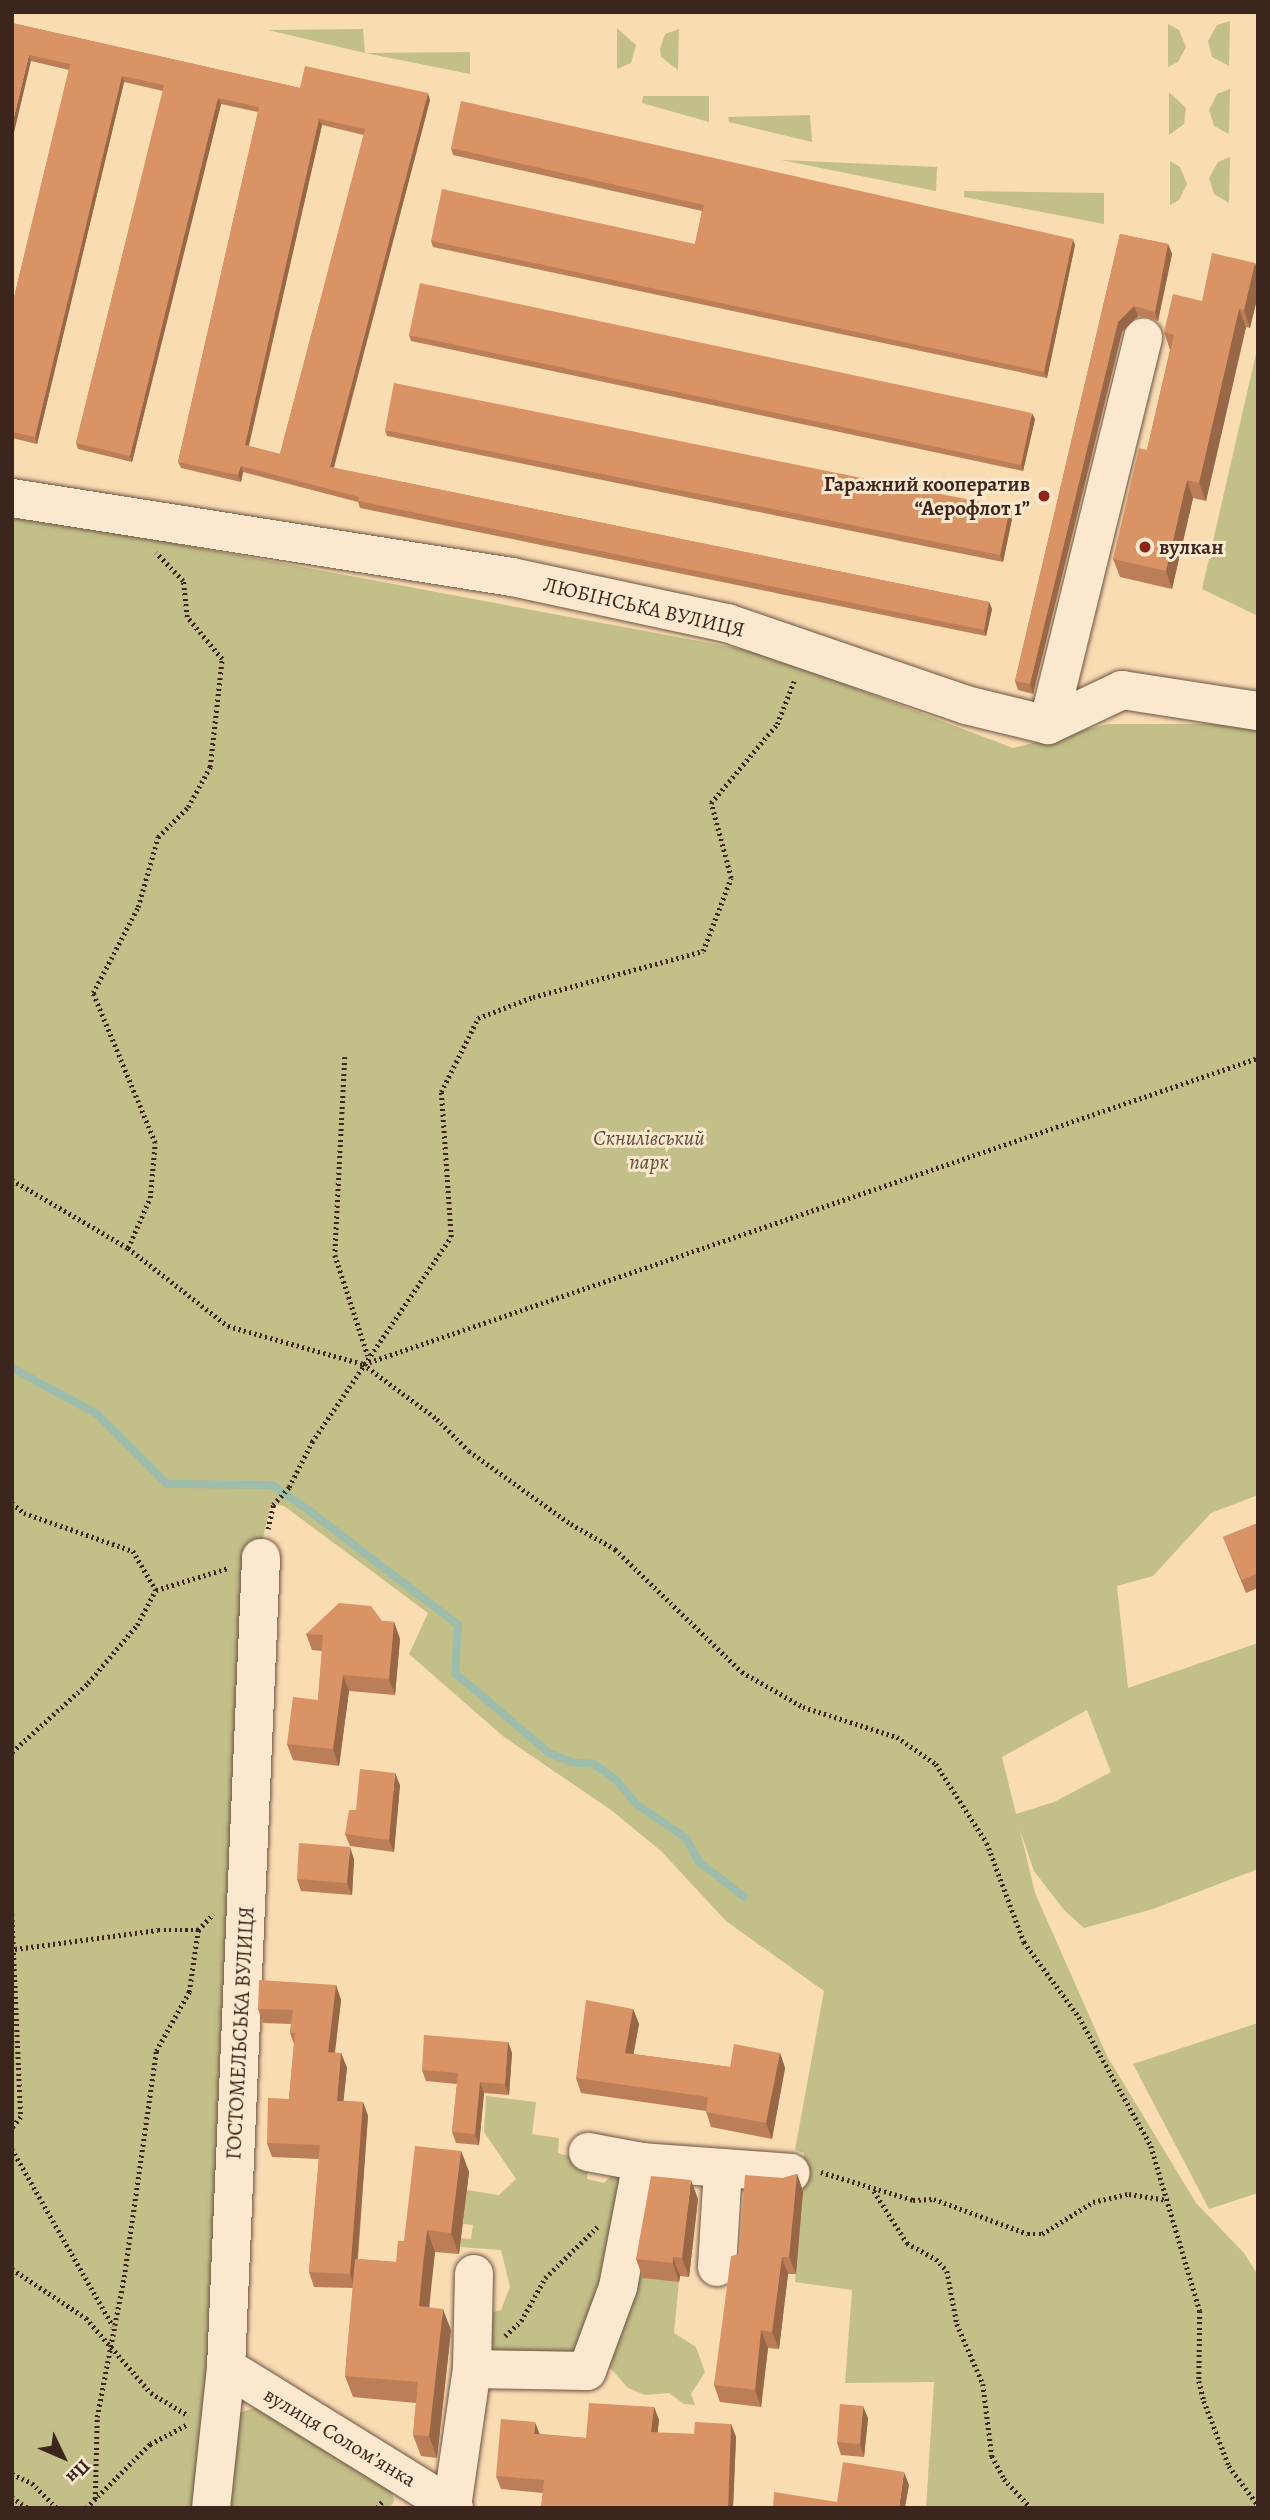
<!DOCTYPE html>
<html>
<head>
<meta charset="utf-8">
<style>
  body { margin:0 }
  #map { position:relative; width:1270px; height:2520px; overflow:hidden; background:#fadcb3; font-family:Alegreya,serif }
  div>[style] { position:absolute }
  .green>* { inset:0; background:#c3bf89 }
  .stream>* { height:8px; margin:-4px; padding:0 4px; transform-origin:4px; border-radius:4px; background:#9ebcab }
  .path>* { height:4.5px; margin-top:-2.25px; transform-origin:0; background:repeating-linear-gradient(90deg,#3c251d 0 2px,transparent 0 5.5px) }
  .roads { filter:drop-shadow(0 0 2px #6c5342) drop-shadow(0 0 2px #6c5342) }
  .minor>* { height:38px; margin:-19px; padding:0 19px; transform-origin:19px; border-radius:19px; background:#fce8ce }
  .wall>* { inset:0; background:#bb7e57 }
  .shaded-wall>* { inset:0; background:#986747 }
  .building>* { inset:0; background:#d99365 }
  .dots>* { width:19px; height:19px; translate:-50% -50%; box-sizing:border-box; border:4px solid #fce8ce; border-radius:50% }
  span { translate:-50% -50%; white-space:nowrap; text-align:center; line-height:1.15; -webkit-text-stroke:6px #fce8ce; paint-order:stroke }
  .poi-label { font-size:21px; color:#3c251d; font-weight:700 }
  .right { translate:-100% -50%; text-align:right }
  .left { translate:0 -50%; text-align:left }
  .street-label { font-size:21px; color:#3c251d }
  .park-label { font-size:21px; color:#5e4c38; font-style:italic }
  .frame { position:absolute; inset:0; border:14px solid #3c251d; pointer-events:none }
  .north { position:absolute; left:28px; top:2422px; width:70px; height:70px; -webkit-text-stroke:5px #fce8ce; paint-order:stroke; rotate:134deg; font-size:19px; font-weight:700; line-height:28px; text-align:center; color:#3c251d }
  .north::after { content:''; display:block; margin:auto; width:24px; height:32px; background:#3c251d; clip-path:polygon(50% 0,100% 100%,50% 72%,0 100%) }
</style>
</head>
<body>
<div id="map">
  <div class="green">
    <i style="clip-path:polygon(1230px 21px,1229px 66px,1212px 57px,1208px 41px,1217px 25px)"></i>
    <i style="clip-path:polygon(1168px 24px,1179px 30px,1186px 47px,1178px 62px,1168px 67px)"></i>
    <i style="clip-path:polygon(617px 28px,636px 45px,631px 63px,617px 69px)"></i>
    <i style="clip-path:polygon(363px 29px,365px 53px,470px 52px,470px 74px,365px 53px,268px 30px)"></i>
    <i style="clip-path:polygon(679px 29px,678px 70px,661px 57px,660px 49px,665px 34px)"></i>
    <i style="clip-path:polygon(1230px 89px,1229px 134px,1214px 126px,1209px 110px,1217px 94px)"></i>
    <i style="clip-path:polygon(1169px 92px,1186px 108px,1184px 124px,1169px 135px)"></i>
    <i style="clip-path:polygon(643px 96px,709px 96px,709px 122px,642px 103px)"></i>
    <i style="clip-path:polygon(810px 115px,812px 142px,729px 122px,728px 117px)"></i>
    <i style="clip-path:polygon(1230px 157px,1229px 203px,1214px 194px,1209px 178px,1218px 162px)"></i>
    <i style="clip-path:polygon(781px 160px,937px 167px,936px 191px)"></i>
    <i style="clip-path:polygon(1170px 161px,1180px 167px,1187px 184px,1179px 200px,1170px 205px)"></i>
    <i style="clip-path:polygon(964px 191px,1104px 193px,1104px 224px,964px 197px)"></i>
    <i style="clip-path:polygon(1258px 345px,1258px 616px,1202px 589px)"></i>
    <i style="clip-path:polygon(evenodd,12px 513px,763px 653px,1013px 748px,1108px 724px,1258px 724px,1258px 1495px,1211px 1513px,1153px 1576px,1117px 1586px,1128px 1688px,1258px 1643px,1258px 1869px,1153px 1909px,1084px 1928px,1064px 1910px,1034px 1871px,1020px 1830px,1035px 1893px,1107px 2056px,1196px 2203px,1244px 2253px,1258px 2275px,1258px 2508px,926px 2508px,934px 2382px,845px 2383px,852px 2290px,795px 2282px,804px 2153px,795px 2150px,824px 1991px,726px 1921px,661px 1851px,611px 1810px,504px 1737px,409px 1654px,428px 1613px,284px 1506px,271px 1503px,260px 1551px,203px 2508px,12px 2508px,12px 513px,1087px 1710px,1111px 1772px,1054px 1802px,1016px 1814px,1002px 1757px,1087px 1710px)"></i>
    <i style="clip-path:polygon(1258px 2023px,1258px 2193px,1209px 2209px,1133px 2064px)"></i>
    <i style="clip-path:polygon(486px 2096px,536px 2102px,532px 2134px,559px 2138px,558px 2153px,589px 2162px,587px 2179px,604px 2183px,613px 2174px,636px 2185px,679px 2282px,674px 2333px,696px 2347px,705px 2372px,691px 2394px,695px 2405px,684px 2404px,669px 2393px,645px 2395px,628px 2388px,605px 2362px,486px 2355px,490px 2313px,501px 2310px,510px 2287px,501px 2250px,460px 2247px,461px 2238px,471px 2239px,473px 2225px,463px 2224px,467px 2190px,499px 2195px,516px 2179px,484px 2132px)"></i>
    <i style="clip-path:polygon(255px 2408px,288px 2414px,391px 2488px,394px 2501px,390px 2508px,217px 2508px,238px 2413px)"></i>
  </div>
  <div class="stream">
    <i style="left:12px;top:1368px;width:97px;rotate:28.4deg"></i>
    <i style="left:97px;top:1414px;width:99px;rotate:45deg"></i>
    <i style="left:167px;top:1484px;width:105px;rotate:0.5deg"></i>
    <i style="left:272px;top:1485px;width:47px;rotate:34.7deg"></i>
    <i style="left:311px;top:1512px;width:185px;rotate:37.5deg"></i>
    <i style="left:458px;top:1625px;width:48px;rotate:93.6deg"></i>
    <i style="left:455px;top:1673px;width:123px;rotate:40.4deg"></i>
    <i style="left:549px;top:1753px;width:24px;rotate:22deg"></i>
    <i style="left:571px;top:1762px;width:23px;rotate:5deg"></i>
    <i style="left:594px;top:1764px;width:29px;rotate:36deg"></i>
    <i style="left:617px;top:1781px;width:30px;rotate:50deg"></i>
    <i style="left:636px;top:1804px;width:60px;rotate:34.2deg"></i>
    <i style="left:686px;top:1838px;width:26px;rotate:62deg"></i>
    <i style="left:698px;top:1861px;width:58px;rotate:38deg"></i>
  </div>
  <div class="path">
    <i style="left:345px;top:1057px;width:198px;rotate:92.9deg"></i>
    <i style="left:335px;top:1255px;width:106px;rotate:71.9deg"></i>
    <i style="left:12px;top:1180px;width:134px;rotate:30.4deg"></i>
    <i style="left:128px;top:1248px;width:127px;rotate:38deg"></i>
    <i style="left:228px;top:1326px;width:140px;rotate:15.7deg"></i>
    <i style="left:363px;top:1364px;width:92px;rotate:36.6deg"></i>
    <i style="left:437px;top:1419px;width:45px;rotate:45deg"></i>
    <i style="left:469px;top:1451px;width:125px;rotate:35.6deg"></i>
    <i style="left:571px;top:1524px;width:51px;rotate:29.6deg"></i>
    <i style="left:615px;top:1549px;width:177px;rotate:44.1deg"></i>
    <i style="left:742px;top:1672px;width:70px;rotate:29.8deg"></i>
    <i style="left:803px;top:1707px;width:99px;rotate:17.7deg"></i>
    <i style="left:897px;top:1737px;width:47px;rotate:34.7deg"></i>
    <i style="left:936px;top:1764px;width:94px;rotate:57.2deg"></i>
    <i style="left:987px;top:1843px;width:106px;rotate:69.5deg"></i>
    <i style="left:1024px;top:1942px;width:93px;rotate:53.7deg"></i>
    <i style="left:1079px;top:2017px;width:148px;rotate:60.8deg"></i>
    <i style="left:1151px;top:2146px;width:172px;rotate:73.5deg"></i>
    <i style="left:1200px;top:2311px;width:70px;rotate:90.8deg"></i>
    <i style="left:1199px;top:2381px;width:21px;rotate:76deg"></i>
    <i style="left:1204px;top:2401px;width:70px;rotate:69deg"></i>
    <i style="left:1229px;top:2466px;width:49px;rotate:53.4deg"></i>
    <i style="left:128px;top:1248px;width:55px;rotate:-66.3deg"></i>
    <i style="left:150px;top:1198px;width:55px;rotate:-84.8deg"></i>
    <i style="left:155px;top:1143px;width:162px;rotate:-112.5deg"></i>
    <i style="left:93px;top:993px;width:97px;rotate:-62.4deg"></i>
    <i style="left:138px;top:907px;width:73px;rotate:-74.1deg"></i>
    <i style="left:158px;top:837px;width:42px;rotate:-45deg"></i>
    <i style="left:188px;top:807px;width:46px;rotate:-61.2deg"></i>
    <i style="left:210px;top:767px;width:109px;rotate:-83.7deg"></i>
    <i style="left:222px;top:659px;width:55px;rotate:-129.8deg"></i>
    <i style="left:187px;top:617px;width:36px;rotate:-96deg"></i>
    <i style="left:183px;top:581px;width:39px;rotate:-134deg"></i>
    <i style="left:364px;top:1364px;width:945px;rotate:-18.9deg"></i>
    <i style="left:12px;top:1503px;width:16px;rotate:40deg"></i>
    <i style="left:24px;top:1513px;width:115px;rotate:19.2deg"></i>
    <i style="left:133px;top:1551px;width:45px;rotate:59.5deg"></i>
    <i style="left:268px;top:1529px;width:25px;rotate:-78deg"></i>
    <i style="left:273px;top:1505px;width:24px;rotate:-48deg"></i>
    <i style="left:289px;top:1487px;width:51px;rotate:-62.9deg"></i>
    <i style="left:312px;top:1442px;width:248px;rotate:-55.9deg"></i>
    <i style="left:451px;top:1237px;width:145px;rotate:-93.9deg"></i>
    <i style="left:441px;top:1092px;width:83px;rotate:-63.4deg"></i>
    <i style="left:478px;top:1018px;width:59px;rotate:-20.9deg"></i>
    <i style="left:533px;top:997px;width:176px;rotate:-15.1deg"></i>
    <i style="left:703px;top:951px;width:78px;rotate:-69deg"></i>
    <i style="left:731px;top:878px;width:78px;rotate:-104.9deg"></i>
    <i style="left:711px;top:803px;width:103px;rotate:-50.1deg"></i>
    <i style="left:777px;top:724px;width:46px;rotate:-68.4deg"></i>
    <i style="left:12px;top:1752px;width:103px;rotate:-42.2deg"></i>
    <i style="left:88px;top:1683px;width:76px;rotate:-49.8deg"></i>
    <i style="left:137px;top:1625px;width:40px;rotate:-62deg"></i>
    <i style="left:156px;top:1590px;width:75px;rotate:-17deg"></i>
    <i style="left:12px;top:1914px;width:203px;rotate:87.5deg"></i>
    <i style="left:21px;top:2117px;width:14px;rotate:129deg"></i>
    <i style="left:15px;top:1949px;width:144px;rotate:-7.6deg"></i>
    <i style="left:158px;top:1930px;width:40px"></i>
    <i style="left:12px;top:2149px;width:204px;rotate:60.3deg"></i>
    <i style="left:821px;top:2172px;width:96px;rotate:16.9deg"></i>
    <i style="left:913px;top:2200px;width:21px;rotate:-3deg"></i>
    <i style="left:934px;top:2199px;width:100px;rotate:20.4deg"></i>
    <i style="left:1028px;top:2234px;width:14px"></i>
    <i style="left:1042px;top:2234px;width:60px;rotate:-32.1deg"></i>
    <i style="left:1093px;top:2202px;width:37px;rotate:-13deg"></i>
    <i style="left:1129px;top:2194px;width:37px;rotate:9deg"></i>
    <i style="left:874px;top:2191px;width:62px;rotate:57.6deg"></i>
    <i style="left:907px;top:2243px;width:33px;rotate:29deg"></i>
    <i style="left:936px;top:2259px;width:16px;rotate:47deg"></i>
    <i style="left:947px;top:2271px;width:54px;rotate:79.3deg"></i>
    <i style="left:957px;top:2324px;width:65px;rotate:66.6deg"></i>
    <i style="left:983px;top:2384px;width:73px;rotate:82.9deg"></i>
    <i style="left:992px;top:2456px;width:26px;rotate:62deg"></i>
    <i style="left:1004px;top:2479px;width:40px;rotate:47deg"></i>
    <i style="left:12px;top:2269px;width:89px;rotate:33.5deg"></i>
    <i style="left:86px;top:2318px;width:99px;rotate:49.1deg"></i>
    <i style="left:151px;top:2393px;width:44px;rotate:31.2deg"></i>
    <i style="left:505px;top:2336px;width:22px;rotate:-43deg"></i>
    <i style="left:521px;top:2321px;width:49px;rotate:-60.8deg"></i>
    <i style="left:545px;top:2278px;width:73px;rotate:-44.4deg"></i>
    <i style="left:12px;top:2474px;width:22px;rotate:24deg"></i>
    <i style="left:32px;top:2483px;width:35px;rotate:45deg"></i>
    <i style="left:12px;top:2497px;width:19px;rotate:35deg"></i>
    <i style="left:95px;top:2499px;width:82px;rotate:-88.6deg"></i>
    <i style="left:97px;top:2417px;width:143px;rotate:-79.1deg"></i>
    <i style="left:124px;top:2277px;width:228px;rotate:-81.9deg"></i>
    <i style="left:156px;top:2051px;width:68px;rotate:-60.8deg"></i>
    <i style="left:189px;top:1992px;width:63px;rotate:-81.7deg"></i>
    <i style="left:198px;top:1930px;width:22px;rotate:-47deg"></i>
    <i style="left:86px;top:2508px;width:91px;rotate:-45deg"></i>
    <i style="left:150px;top:2444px;width:43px;rotate:-27.8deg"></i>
    <i style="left:377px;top:2508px;width:10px;rotate:-53deg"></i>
  </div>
  <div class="roads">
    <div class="minor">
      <i style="left:12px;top:498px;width:506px;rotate:8.98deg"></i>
      <i style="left:512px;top:577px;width:220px;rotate:12.1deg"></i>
      <i style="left:727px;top:623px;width:253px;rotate:18.9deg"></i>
      <i style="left:966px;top:705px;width:84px;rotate:13.7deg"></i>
      <i style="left:1048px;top:725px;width:82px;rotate:-25.3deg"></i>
      <i style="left:1122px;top:690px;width:138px;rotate:8.8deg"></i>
      <i style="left:1048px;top:725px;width:399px;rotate:-76.2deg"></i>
      <i style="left:588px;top:2152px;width:55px;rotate:10.5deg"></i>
      <i style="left:717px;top:2267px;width:99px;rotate:-86.5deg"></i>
      <i style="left:226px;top:2367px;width:268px;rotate:31.7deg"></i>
      <i style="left:472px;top:2369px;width:115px;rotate:1deg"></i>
      <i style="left:587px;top:2371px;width:90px;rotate:-69.7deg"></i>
      <i style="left:618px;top:2287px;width:127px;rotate:-79.1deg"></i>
      <i style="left:642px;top:2162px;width:149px;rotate:4.2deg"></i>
      <i style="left:452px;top:2507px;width:139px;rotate:-81.8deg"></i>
      <i style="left:472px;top:2369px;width:95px;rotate:-88.8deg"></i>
      <i style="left:211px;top:2508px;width:142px;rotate:-83.9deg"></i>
      <i style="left:226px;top:2367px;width:810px;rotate:-87.52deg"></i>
    </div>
  </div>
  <div class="wall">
    <i style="clip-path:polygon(evenodd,12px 23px,300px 88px,430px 100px,334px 468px,989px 602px,992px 609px,986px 636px,360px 508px,358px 502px,243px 472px,241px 482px,181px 468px,178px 462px,258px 112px,221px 104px,132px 462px,78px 449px,76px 443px,163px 91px,124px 82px,37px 444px,12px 438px,12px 306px,69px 70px,31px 61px,12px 23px,322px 125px,364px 135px,280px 454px,249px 446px,322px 125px)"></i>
    <i style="clip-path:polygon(451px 148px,1075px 245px,1047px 378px,433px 247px,431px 241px,695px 244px,702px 211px,453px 155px)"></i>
    <i style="clip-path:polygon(1120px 234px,1168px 244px,1172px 254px,1158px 321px,1138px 316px,1122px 332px,1033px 694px,1018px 690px,1015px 681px)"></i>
    <i style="clip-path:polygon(1255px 263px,1250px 328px,1246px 327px,1206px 501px,1193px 498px,1172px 589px,1120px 577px,1113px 559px,1147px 450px,1170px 350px,1164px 332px)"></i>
    <i style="clip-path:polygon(409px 335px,1035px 419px,1023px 471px,411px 341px)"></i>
    <i style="clip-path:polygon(385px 430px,1010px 508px,1013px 514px,1003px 562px,387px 436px)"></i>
    <i style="clip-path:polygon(1258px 1523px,1258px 1588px,1246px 1593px,1223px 1537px)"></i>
    <i style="clip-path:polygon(382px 1621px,394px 1622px,400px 1639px,395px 1695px,349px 1691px,339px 1766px,293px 1760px,287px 1744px,318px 1700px,322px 1651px,312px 1650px,306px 1634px)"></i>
    <i style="clip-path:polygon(400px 1785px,394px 1852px,350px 1846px,345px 1834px)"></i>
    <i style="clip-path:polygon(354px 1859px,352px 1895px,301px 1891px,297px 1879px)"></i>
    <i style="clip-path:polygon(336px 1985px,341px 2000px,335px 2053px,341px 2053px,347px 2068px,343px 2101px,363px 2102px,368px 2116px,358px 2259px,396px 2262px,404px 2241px,461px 2151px,469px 2172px,459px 2254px,435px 2252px,431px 2284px,429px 2307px,451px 2330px,437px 2458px,421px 2456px,413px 2435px,416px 2403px,353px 2397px,345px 2376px,353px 2288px,314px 2287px,309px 2272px,319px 2159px,272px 2157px,267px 2143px,289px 2099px,294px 2044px,290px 2033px,291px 2024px,263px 2023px,258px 2009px)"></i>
    <i style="clip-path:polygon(633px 2009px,639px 2024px,633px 2054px,730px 2067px,780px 2053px,785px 2068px,772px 2139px,711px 2127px,706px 2111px,581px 2093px,576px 2078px)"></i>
    <i style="clip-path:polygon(508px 2042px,512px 2053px,509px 2095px,484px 2093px,479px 2145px,456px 2143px,452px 2132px,457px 2084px,426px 2081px,422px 2070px)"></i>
    <i style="clip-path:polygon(797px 2174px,803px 2191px,796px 2274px,788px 2274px,779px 2349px,768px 2348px,761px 2407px,720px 2402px,714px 2385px,739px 2254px,783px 2178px)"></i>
    <i style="clip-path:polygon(698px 2199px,689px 2277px,680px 2276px,679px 2282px,643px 2278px,636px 2259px)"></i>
    <i style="clip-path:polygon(654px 2407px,659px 2420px,657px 2433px,694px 2434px,731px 2424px,736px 2437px,733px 2508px,541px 2508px,543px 2493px,501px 2489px,496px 2476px,540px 2434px,586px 2438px)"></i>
    <i style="clip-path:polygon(868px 2418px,864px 2457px,841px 2455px,837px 2442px)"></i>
  </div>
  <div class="shaded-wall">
    <i style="clip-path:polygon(29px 55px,31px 61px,12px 141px,12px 125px)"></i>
    <i style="clip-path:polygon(122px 76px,124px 82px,37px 444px,35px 437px)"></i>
    <i style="clip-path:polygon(428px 93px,430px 100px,332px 473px,330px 467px)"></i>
    <i style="clip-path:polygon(218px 98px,221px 104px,132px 462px,130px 456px)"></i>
    <i style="clip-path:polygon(319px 119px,322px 125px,247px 452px,245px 445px)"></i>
    <i style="clip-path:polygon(1073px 239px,1075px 245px,1047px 378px,1044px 372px)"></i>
    <i style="clip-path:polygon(1168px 244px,1172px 254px,1158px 321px,1155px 312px)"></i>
    <i style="clip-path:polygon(1255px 263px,1258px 271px,1258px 296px,1250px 328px,1244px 310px)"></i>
    <i style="clip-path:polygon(1134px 306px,1138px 316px,1122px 332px,1033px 694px,1030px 684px,1118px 322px)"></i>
    <i style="clip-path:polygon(1239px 309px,1246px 327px,1206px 501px,1199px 483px)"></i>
    <i style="clip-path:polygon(1032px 413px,1035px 419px,1023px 471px,1021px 465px)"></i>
    <i style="clip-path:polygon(241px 466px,243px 472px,241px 482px,238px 475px)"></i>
    <i style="clip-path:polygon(1187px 480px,1193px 498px,1172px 589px,1166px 571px)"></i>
    <i style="clip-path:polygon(1010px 508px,1013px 514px,1003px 562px,1000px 555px)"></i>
    <i style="clip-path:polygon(989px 602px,992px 609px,986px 636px,984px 630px)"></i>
    <i style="clip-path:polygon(394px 1622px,400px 1639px,395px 1695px,389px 1679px)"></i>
    <i style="clip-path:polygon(343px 1675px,349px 1691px,339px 1766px,333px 1749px)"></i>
    <i style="clip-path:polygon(395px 1773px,400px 1785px,394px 1852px,389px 1840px)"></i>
    <i style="clip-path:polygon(350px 1847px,354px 1859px,352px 1895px,347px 1883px)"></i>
    <i style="clip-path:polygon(336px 1985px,341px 2000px,333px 2067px,328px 2052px)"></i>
    <i style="clip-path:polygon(633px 2009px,639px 2024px,631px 2068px,625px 2053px)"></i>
    <i style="clip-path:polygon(508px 2042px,512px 2053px,509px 2095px,505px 2084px)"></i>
    <i style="clip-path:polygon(341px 2053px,347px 2068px,342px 2115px,337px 2101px)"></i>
    <i style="clip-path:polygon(780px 2053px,785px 2068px,772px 2139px,766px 2123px)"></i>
    <i style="clip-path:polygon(480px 2082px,484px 2093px,479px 2145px,475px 2134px)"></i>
    <i style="clip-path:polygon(363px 2102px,368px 2116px,355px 2288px,350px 2274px)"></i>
    <i style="clip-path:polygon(461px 2151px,469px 2172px,459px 2254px,451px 2233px)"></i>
    <i style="clip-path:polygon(797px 2174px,803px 2191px,796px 2274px,789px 2257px)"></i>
    <i style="clip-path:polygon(691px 2180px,698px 2199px,689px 2277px,682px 2258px)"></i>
    <i style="clip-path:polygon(427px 2230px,435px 2252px,427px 2328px,419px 2306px)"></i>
    <i style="clip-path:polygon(673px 2257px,680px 2276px,679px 2282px,673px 2263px)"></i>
    <i style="clip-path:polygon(782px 2257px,788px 2274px,779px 2349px,772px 2332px)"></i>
    <i style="clip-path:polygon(443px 2309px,451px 2330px,437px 2458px,429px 2436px)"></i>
    <i style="clip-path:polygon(761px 2330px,768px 2348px,761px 2407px,755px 2390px)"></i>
    <i style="clip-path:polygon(863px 2406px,868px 2418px,864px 2457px,860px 2444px)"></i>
    <i style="clip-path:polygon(654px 2407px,659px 2420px,656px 2446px,651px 2432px)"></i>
    <i style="clip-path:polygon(535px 2422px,540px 2435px,534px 2434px)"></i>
    <i style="clip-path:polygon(731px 2424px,736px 2437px,733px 2508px,728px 2508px)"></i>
    <i style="clip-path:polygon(904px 2472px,909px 2485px,905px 2508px,899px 2508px)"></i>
  </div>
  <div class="building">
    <i style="clip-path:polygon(evenodd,12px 23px,300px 88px,305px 66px,428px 93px,330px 467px,989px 602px,984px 630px,358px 501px,359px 497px,241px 466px,238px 475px,178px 462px,259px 107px,218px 98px,130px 456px,76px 443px,164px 85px,122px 76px,35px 437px,12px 432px,12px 306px,70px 64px,29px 55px,12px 125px,12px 23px,319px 119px,365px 129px,280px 454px,245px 445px,319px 119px)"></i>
    <i style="clip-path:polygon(461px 101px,1073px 239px,1044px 372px,431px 241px,442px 189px,695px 244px,704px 205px,451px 148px)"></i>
    <i style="clip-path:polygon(1120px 234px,1168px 244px,1155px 312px,1134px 306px,1118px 322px,1030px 684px,1015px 681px)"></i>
    <i style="clip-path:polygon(1212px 253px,1255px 263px,1244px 310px,1239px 309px,1199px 483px,1187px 480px,1166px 571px,1113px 559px,1139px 448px,1147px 450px,1174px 335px,1164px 332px,1173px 294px,1202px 301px)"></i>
    <i style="clip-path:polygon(420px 283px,1032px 413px,1021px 465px,409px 335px)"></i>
    <i style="clip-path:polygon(394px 383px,1010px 508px,1000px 555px,385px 430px)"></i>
    <i style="clip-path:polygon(1258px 1523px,1258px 1573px,1242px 1580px,1223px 1537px)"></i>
    <i style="clip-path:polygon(339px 1603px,371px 1606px,382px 1621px,394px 1622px,389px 1679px,343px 1675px,333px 1749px,287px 1744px,293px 1697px,318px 1700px,323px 1635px,306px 1634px)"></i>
    <i style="clip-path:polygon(360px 1769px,395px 1773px,389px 1840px,345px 1834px,349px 1810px,356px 1810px)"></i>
    <i style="clip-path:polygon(299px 1843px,350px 1847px,347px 1883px,297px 1879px)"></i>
    <i style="clip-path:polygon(259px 1980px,336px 1985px,328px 2052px,341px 2053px,337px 2101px,363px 2102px,350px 2274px,309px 2272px,320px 2145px,267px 2143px,268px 2098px,289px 2099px,295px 2033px,290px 2033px,293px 2010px,258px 2009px)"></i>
    <i style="clip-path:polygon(586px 2000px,633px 2009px,625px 2053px,730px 2067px,734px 2044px,780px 2053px,766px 2123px,706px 2112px,708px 2097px,576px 2078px)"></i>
    <i style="clip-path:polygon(424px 2035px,508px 2042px,505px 2084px,480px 2082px,475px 2134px,452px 2132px,458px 2073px,422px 2070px)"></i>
    <i style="clip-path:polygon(415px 2146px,461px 2151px,451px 2233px,427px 2230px,423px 2262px,419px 2306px,443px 2309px,429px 2436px,413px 2435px,418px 2382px,345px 2376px,355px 2259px,396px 2262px,398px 2241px,404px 2241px)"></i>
    <i style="clip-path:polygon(797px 2174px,789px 2257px,782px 2257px,772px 2332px,761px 2330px,755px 2390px,714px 2385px,731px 2256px,739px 2254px,745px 2175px,783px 2178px)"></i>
    <i style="clip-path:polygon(651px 2176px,691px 2180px,682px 2258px,673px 2257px,673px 2263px,636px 2259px)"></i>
    <i style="clip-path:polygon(589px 2403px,654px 2407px,651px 2432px,694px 2434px,695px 2422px,731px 2424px,728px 2508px,541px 2508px,544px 2480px,496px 2476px,501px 2419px,535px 2422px,534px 2434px,586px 2438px)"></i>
    <i style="clip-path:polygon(840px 2404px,863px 2406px,860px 2444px,837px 2442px)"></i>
    <i style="clip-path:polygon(843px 2462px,904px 2472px,899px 2508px,773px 2508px,774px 2492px,837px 2502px)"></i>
  </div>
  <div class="dots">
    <i style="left:1044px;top:496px;background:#8f2418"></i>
    <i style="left:1145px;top:547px;background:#8f2418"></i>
  </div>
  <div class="poi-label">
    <span class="right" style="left:1030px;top:496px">Гаражний кооператив<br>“Аерофлот 1”</span>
    <span class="left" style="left:1159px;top:547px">вулкан</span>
  </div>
  <div class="street-label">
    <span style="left:644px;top:607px;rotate:13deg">ЛЮБІНСЬКА ВУЛИЦЯ</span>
    <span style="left:240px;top:2033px;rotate:-87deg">ГОСТОМЕЛЬСЬКА ВУЛИЦЯ</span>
    <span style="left:340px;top:2437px;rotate:31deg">вулиця Соломʼянка</span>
  </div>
  <div class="park-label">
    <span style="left:649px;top:1150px">Скнилівський<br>парк</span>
  </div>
  <div class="frame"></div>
  <div class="north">Пн</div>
</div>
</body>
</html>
